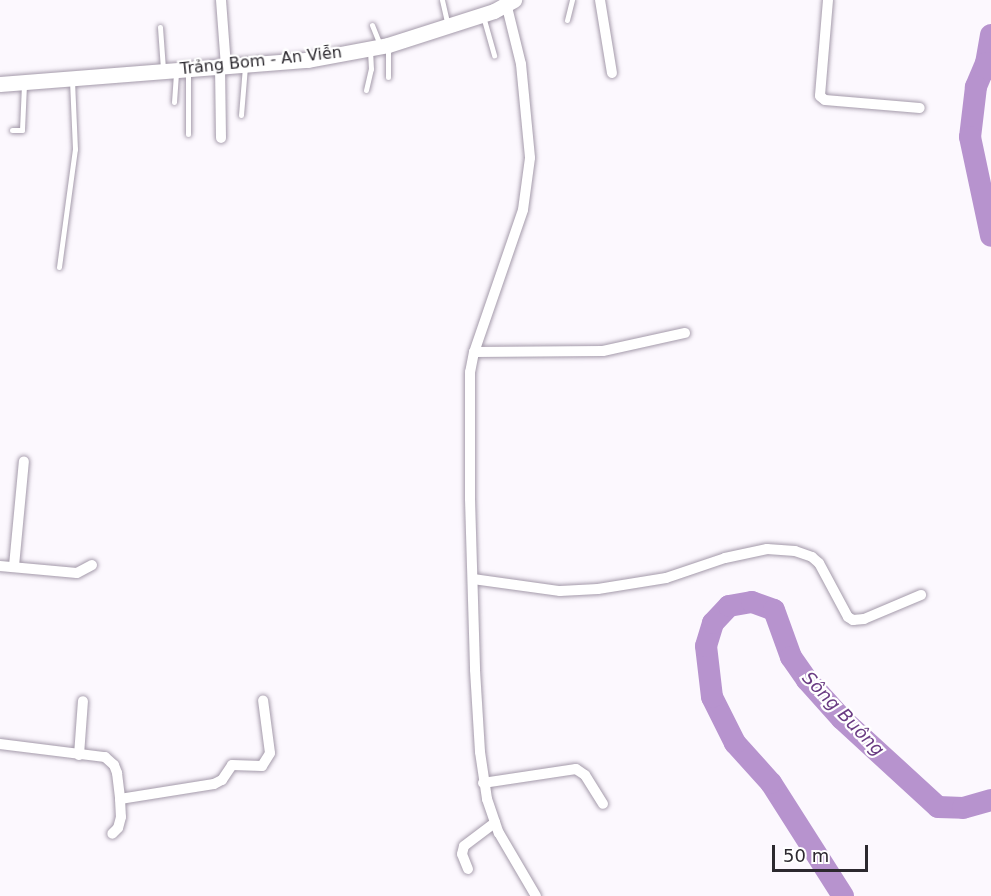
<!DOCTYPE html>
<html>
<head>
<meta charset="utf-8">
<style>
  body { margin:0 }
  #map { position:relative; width:991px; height:896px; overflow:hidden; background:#fcf8fe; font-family:"DejaVu Sans",sans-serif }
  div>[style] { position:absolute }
  .river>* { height:22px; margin:-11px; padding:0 11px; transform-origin:11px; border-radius:11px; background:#b793ce }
  .roads { filter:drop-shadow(0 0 2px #a49aaa) drop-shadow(0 0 2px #a49aaa) }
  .service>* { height:5px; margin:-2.5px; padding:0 2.5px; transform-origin:2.5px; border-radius:2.5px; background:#fff }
  .minor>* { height:10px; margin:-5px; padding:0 5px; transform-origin:5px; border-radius:5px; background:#fff }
  .secondary>* { height:15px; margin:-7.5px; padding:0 7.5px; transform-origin:7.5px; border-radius:7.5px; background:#fff }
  span { translate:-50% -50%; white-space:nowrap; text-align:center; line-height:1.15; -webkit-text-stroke:4.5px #fff; paint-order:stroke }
  .street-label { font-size:16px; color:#2c292f }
  .water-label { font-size:18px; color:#6a3c83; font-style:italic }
  .scale { position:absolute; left:772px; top:845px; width:96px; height:27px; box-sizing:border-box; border:3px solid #2c292f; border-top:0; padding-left:8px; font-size:18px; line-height:21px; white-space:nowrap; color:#2c292f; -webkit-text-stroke:4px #fff; paint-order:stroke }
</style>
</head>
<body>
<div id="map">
  <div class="river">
    <i style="left:991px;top:35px;width:28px;rotate:100deg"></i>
    <i style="left:986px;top:63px;width:26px;rotate:113deg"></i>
    <i style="left:976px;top:87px;width:50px;rotate:96.8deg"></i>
    <i style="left:970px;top:137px;width:101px;rotate:78deg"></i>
    <i style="left:843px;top:896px;width:134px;rotate:-122.5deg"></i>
    <i style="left:771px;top:783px;width:54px;rotate:-132deg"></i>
    <i style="left:735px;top:743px;width:51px;rotate:-116.6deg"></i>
    <i style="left:712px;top:697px;width:51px;rotate:-96.7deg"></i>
    <i style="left:706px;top:646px;width:24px;rotate:-73deg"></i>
    <i style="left:713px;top:623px;width:23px;rotate:-47deg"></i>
    <i style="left:729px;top:606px;width:23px;rotate:-10deg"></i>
    <i style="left:752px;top:602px;width:23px;rotate:20deg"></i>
    <i style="left:774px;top:610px;width:50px;rotate:70.1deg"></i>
    <i style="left:791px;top:657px;width:28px;rotate:55deg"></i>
    <i style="left:807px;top:680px;width:52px;rotate:48.1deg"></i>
    <i style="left:842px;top:719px;width:130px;rotate:42.5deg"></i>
    <i style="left:938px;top:807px;width:25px;rotate:2deg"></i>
    <i style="left:963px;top:808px;width:29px;rotate:-16deg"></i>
  </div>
  <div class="roads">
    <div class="service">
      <i style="left:442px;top:0;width:26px;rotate:77deg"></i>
      <i style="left:483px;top:16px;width:41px;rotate:74.2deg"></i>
      <i style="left:567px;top:20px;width:21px;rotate:-76deg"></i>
      <i style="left:372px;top:25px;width:22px;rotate:68deg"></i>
      <i style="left:160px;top:27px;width:42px;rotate:85.9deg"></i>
      <i style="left:188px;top:72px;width:62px;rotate:90deg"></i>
      <i style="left:388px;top:77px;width:30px;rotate:-90deg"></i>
      <i style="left:366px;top:90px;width:22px;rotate:-77deg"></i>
      <i style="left:371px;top:69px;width:19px;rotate:-93deg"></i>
      <i style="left:174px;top:102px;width:30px;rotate:-86deg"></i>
      <i style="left:241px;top:115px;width:49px;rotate:-85.3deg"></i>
      <i style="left:12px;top:130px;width:10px"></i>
      <i style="left:22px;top:130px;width:46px;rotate:-87.5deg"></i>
      <i style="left:59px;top:267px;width:119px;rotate:-82.3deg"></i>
      <i style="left:75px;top:149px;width:69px;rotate:-92.5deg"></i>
    </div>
    <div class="minor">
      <i style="left:221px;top:0;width:66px;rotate:85.7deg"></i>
      <i style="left:600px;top:0;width:74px;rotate:80.7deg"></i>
      <i style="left:828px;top:0;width:96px;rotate:94.8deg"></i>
      <i style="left:820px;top:96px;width:6px;rotate:39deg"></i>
      <i style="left:825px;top:100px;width:95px;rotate:4.8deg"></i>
      <i style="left:506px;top:3px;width:63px;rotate:76.2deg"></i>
      <i style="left:521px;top:64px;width:94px;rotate:84.5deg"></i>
      <i style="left:530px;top:158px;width:52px;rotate:97.7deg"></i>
      <i style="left:523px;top:210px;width:150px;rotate:109deg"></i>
      <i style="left:474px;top:352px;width:20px;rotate:101deg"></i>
      <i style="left:470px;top:372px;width:127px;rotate:90deg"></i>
      <i style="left:470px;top:499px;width:171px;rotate:88.3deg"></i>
      <i style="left:475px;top:670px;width:82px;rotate:86.5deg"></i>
      <i style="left:480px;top:752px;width:48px;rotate:81.5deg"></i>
      <i style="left:487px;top:799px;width:36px;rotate:71deg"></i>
      <i style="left:499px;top:833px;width:73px;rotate:59.6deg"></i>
      <i style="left:220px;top:66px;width:72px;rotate:89.2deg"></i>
      <i style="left:474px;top:352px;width:129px;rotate:-0.4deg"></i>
      <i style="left:603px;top:351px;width:84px;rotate:-12.4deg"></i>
      <i style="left:0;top:566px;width:77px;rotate:5.2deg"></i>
      <i style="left:77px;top:573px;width:17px;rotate:-28deg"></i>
      <i style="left:14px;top:566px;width:105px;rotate:-84.6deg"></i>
      <i style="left:473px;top:579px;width:88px;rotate:7.9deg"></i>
      <i style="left:560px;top:591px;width:38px;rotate:-3deg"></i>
      <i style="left:598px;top:589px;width:69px;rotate:-9.2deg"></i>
      <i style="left:666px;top:578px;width:62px;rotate:-18.7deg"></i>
      <i style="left:725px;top:558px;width:43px;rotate:-12.1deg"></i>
      <i style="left:767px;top:549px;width:28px;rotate:4deg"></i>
      <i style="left:795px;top:551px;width:18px;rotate:19deg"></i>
      <i style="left:812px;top:557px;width:9px;rotate:41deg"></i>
      <i style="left:819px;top:563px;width:61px;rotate:61.8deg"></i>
      <i style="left:848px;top:617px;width:6px;rotate:31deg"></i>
      <i style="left:853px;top:620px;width:11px;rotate:-5deg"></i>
      <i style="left:864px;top:619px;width:62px;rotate:-22.8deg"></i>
      <i style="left:0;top:744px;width:106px;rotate:7.1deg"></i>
      <i style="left:105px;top:757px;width:12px;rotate:42deg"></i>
      <i style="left:114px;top:765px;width:9px;rotate:69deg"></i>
      <i style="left:117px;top:773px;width:26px;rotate:83deg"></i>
      <i style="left:120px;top:799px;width:18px;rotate:87deg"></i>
      <i style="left:121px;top:817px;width:11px;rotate:105deg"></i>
      <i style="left:118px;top:828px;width:8px;rotate:135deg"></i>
      <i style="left:79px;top:755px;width:54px;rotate:-85.8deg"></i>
      <i style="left:483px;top:783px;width:94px;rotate:-8.6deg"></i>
      <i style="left:576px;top:769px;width:11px;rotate:34deg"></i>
      <i style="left:585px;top:775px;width:34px;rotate:58deg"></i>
      <i style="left:120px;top:799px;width:95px;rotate:-9.1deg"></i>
      <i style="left:214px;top:784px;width:9px;rotate:-27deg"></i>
      <i style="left:222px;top:780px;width:18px;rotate:-56deg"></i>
      <i style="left:232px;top:765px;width:30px;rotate:2deg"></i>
      <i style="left:262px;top:766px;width:15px;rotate:-58deg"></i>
      <i style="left:270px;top:753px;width:53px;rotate:-97.5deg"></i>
      <i style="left:468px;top:869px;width:16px;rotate:-112deg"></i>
      <i style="left:462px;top:854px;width:8px;rotate:-76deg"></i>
      <i style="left:464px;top:846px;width:39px;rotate:-37deg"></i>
    </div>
    <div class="secondary">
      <i style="left:0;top:84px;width:309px;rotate:-4.5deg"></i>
      <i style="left:308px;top:60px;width:81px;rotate:-10.6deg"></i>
      <i style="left:388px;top:45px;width:111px;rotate:-17.8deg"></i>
      <i style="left:494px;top:11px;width:23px;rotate:-29deg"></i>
    </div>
  </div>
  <div class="street-label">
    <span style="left:261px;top:61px;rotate:-6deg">Trảng Bom - An Viễn</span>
  </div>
  <div class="water-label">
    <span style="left:843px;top:714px;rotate:46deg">Sông Buông</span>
  </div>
  <div class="scale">50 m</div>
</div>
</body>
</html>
